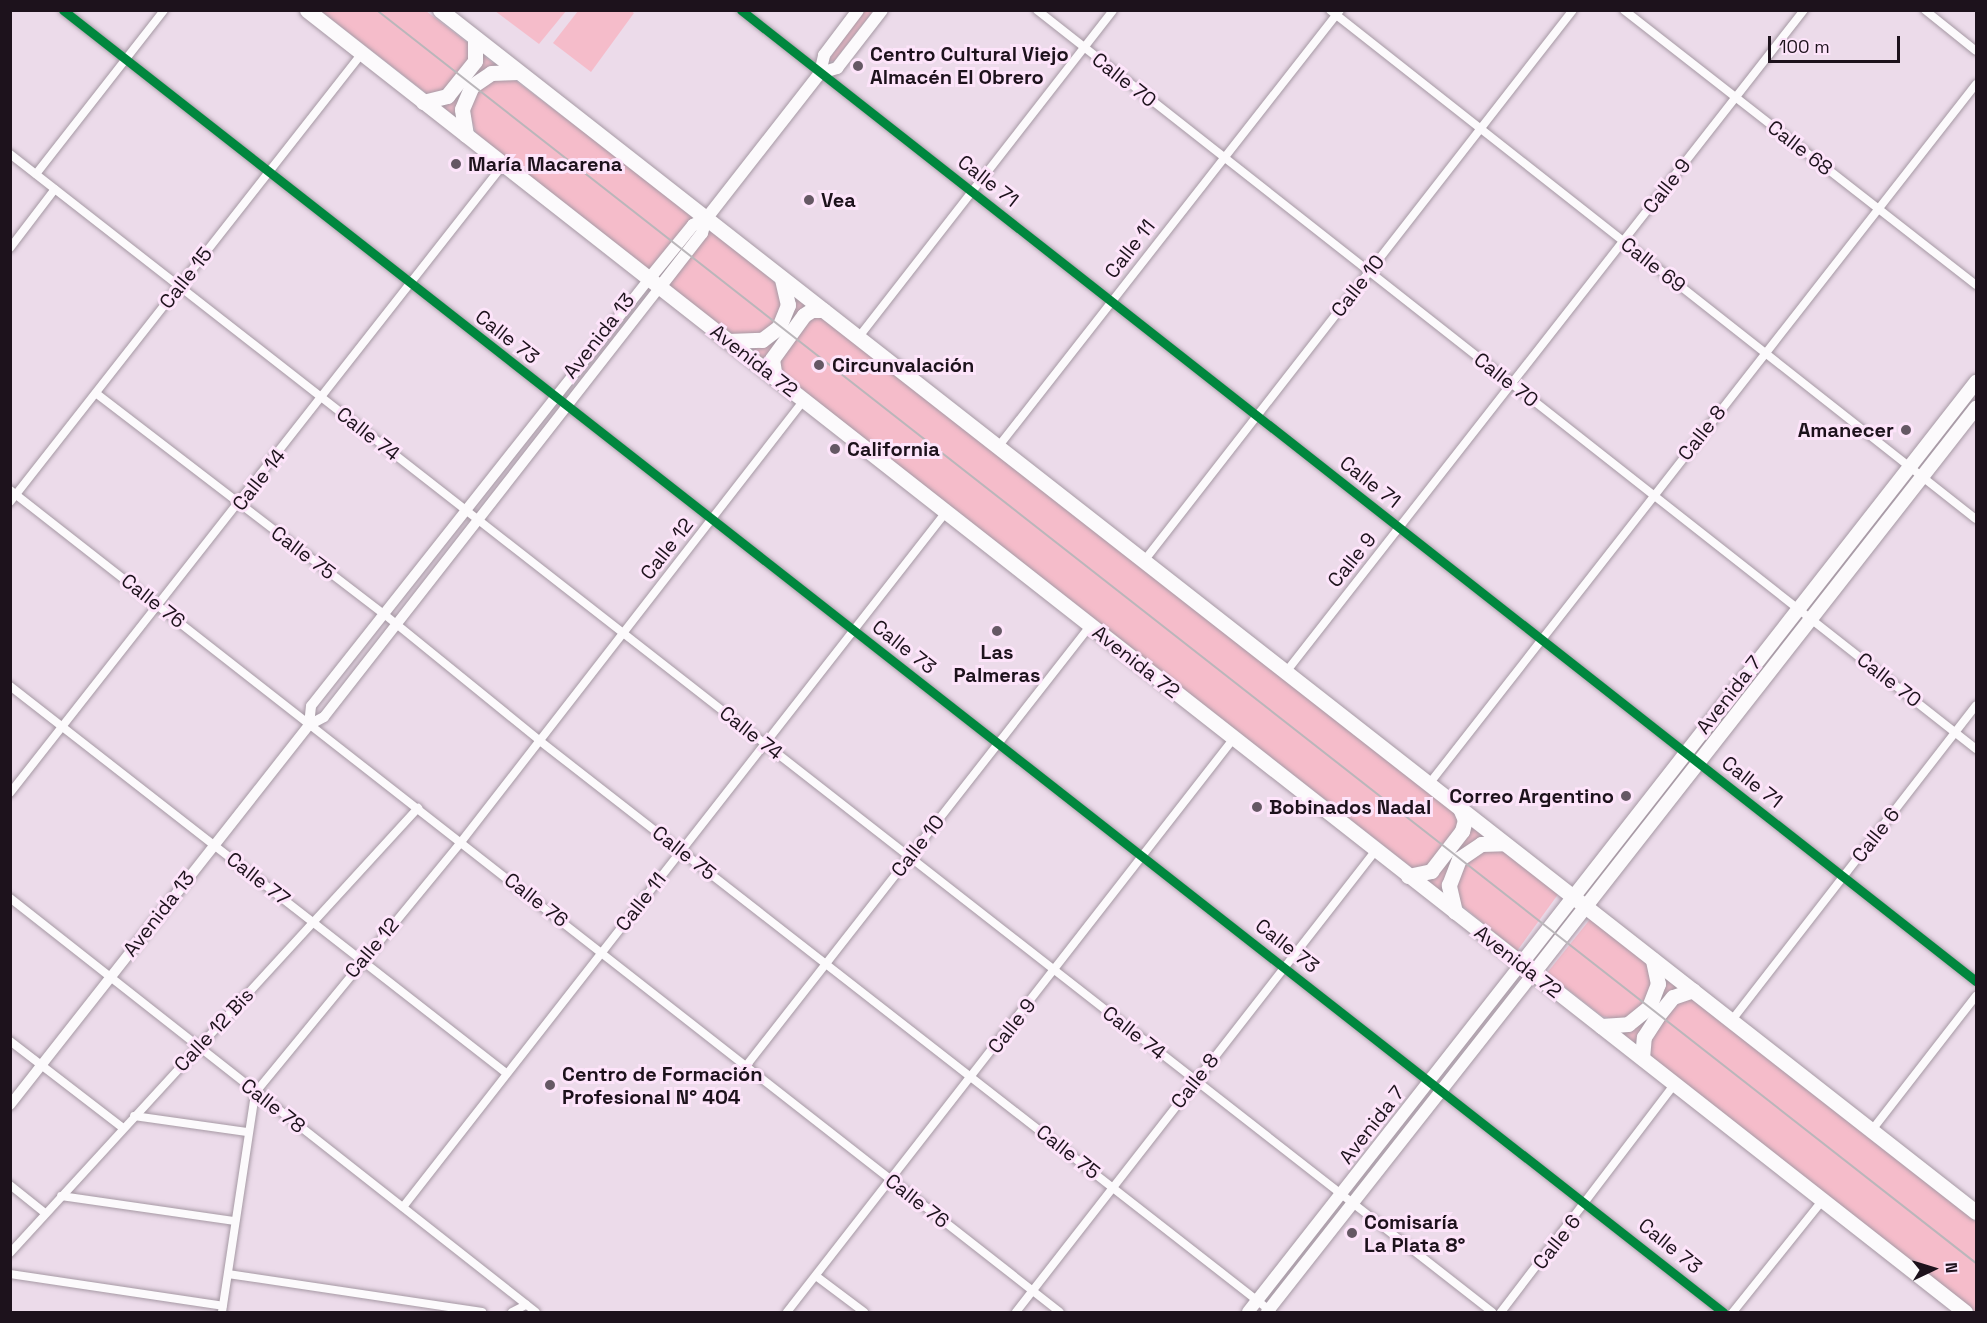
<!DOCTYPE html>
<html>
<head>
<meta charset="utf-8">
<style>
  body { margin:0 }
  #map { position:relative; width:1987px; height:1323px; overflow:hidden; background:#ecdbea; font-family:"Space Grotesk",sans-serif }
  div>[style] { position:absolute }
  .green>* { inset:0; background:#f5bcca }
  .roads { filter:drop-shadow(0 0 2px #a699a4) drop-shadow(0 0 2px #a699a4) }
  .minor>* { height:8px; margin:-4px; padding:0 4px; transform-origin:4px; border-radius:4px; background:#fcfafc }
  .tertiary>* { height:10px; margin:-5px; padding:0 5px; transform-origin:5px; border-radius:5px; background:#fcfafc }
  .secondary>* { height:12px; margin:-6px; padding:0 6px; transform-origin:6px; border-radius:6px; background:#fcfafc }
  .primary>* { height:14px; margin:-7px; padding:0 7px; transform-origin:7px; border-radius:7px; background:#fcfafc }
  .trunk>* { height:15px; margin:-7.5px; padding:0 7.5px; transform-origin:7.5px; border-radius:7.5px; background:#fcfafc }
  .tram>* { height:1.5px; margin:-0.75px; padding:0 0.75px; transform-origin:0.75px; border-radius:0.75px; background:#bab6ba }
  .cycleway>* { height:9px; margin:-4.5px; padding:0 4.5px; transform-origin:4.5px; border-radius:4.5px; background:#00873e }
  .dots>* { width:16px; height:16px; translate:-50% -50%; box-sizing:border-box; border:3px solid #fde4fa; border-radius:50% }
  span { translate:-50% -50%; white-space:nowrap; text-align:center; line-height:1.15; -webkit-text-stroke:6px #fde4fa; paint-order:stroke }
  .poi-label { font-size:20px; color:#1d121c; font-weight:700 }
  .left { translate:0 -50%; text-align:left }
  .right { translate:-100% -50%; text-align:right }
  .street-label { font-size:20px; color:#1d121c }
  .frame { position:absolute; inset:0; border:12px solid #1d121c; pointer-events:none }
  .north { position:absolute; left:1903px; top:1239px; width:60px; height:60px; -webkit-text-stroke:4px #fde4fa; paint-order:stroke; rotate:86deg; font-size:16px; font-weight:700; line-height:24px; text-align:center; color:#1d121c }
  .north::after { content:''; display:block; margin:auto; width:21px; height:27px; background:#1d121c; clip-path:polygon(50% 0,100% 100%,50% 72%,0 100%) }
  .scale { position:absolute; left:1768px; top:36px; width:132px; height:27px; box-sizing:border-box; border:3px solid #1d121c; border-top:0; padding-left:8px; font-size:18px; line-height:21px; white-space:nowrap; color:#1d121c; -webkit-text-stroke:4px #fde4fa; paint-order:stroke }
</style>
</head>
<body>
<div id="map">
  <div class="green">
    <i style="clip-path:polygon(321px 11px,426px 11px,469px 44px,472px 55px,443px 94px,430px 96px)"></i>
    <i style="clip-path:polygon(495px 11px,566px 11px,539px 44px)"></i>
    <i style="clip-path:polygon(631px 11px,634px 13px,591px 72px,553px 43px,578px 11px)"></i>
    <i style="clip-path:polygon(863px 11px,873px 11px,834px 61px,828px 61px)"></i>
    <i style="clip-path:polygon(480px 53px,498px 67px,476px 74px,465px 84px,459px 94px,457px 118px,440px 105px)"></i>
    <i style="clip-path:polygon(504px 78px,516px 81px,694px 215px,650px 272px,476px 133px,467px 104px,471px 94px,491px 79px)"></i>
    <i style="clip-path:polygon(711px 228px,781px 288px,781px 315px,764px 334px,732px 335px,667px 285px)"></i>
    <i style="clip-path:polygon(794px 294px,811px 306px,768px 364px,748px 348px,779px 336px,794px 310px)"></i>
    <i style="clip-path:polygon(817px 313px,1460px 814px,1462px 820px,1428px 869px,1415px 870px,777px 370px,775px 360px,809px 316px)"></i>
    <i style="clip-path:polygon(1470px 823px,1487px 836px,1461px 849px,1444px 895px,1426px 879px)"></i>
    <i style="clip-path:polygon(1483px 848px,1507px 850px,1559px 893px,1517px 951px,1459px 903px,1455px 892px,1461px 866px)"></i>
    <i style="clip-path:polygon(1591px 918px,1647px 964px,1653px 990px,1636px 1015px,1615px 1020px,1602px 1016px,1547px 973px)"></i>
    <i style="clip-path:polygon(1663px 978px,1681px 990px,1636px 1044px,1620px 1032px,1639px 1026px,1658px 1007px)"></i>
    <i style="clip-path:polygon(1690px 998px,1976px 1222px,1976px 1312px,1647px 1054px,1646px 1039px,1675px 1000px)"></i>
  </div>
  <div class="roads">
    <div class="minor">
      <i style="left:63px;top:10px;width:2110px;rotate:38.11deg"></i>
      <i style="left:741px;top:10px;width:1571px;rotate:38.18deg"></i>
      <i style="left:1037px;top:10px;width:1195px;rotate:38.2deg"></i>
      <i style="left:1330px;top:10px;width:822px;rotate:38.24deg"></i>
      <i style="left:1624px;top:10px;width:447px;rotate:38deg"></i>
      <i style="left:1925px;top:10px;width:65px;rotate:38.8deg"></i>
      <i style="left:10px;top:154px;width:1881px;rotate:38deg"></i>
      <i style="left:36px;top:174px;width:208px;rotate:-52deg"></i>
      <i style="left:10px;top:248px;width:74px;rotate:-52.7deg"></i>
      <i style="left:858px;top:338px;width:415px;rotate:-52.1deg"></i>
      <i style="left:97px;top:394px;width:362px;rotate:37.5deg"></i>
      <i style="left:384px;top:614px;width:201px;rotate:39.1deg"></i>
      <i style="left:540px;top:741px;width:928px;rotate:37.96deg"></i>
      <i style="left:998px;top:447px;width:555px;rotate:-51.95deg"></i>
      <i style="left:10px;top:490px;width:1333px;rotate:38.06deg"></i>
      <i style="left:10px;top:502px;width:571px;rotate:-51.9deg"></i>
      <i style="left:1144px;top:561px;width:698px;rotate:-52.1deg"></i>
      <i style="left:1286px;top:672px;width:841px;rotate:-51.96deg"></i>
      <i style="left:10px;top:686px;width:629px;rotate:37.96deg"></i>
      <i style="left:1429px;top:784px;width:888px;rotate:-51.99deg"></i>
      <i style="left:10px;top:793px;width:798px;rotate:-51.87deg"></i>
      <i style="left:10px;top:898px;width:669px;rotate:38.21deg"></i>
      <i style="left:1732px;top:1020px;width:398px;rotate:-52.2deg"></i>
      <i style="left:10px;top:1041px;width:143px;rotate:37.6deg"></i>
      <i style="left:746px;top:1066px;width:559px;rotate:-51.98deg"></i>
      <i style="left:134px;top:1116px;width:114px;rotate:8.1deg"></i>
      <i style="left:1872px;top:1130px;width:170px;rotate:-52.2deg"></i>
      <i style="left:10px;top:1185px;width:45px;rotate:38.7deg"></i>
      <i style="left:61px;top:1196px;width:176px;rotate:8.2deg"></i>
      <i style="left:403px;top:1207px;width:882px;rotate:-52deg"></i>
      <i style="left:10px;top:1253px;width:604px;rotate:-47.48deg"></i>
      <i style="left:10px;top:1274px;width:215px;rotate:8.5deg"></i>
      <i style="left:228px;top:1274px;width:257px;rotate:8.5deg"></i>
      <i style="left:816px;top:1276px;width:60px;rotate:36.9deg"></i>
      <i style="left:222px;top:1312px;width:221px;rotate:-81.4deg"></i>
      <i style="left:255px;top:1093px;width:325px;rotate:-50.6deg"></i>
      <i style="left:461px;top:842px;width:559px;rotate:-52.19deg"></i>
      <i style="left:512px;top:1312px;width:16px;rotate:-27deg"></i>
      <i style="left:787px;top:1312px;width:728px;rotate:-52.09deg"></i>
      <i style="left:1016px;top:1312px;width:586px;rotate:-52.07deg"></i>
      <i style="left:1501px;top:1312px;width:287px;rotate:-52.7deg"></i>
      <i style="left:1733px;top:1312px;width:142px;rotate:-51.3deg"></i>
    </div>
    <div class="tertiary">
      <i style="left:309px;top:725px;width:19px;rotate:-84deg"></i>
      <i style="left:311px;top:706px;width:545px;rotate:-51.64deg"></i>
      <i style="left:10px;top:1105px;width:484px;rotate:-51.8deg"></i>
      <i style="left:309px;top:725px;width:17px;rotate:-28deg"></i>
      <i style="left:324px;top:717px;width:546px;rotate:-52deg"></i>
    </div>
    <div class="secondary">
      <i style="left:820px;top:73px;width:18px;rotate:-16deg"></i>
      <i style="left:837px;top:68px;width:73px;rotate:-52.2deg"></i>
      <i style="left:649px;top:279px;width:70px;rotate:-50.8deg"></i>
      <i style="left:693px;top:225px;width:14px;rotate:-25deg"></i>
      <i style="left:660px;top:287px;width:68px;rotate:-52.1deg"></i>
      <i style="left:702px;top:233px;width:15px;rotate:-74deg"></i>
      <i style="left:706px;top:219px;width:185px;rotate:-52deg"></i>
      <i style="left:820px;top:73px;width:18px;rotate:-77deg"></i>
      <i style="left:824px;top:55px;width:56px;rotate:-52.9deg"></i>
      <i style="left:1248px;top:1312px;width:442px;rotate:-51.9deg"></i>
      <i style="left:1267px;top:1312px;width:430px;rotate:-51.8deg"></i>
    </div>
    <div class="primary">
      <i style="left:1521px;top:964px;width:739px;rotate:-51.98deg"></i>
      <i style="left:1533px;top:974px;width:719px;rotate:-51.95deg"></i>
    </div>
    <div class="trunk">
      <i style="left:307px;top:10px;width:2108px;rotate:38.14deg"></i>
      <i style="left:440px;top:10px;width:1950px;rotate:38.05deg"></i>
      <i style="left:423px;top:102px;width:25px;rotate:-14deg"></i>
      <i style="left:447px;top:96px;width:45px;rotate:-51.3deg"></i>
      <i style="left:475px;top:61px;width:23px;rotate:-90deg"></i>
      <i style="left:466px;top:135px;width:26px;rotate:-99deg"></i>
      <i style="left:462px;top:109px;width:25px;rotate:-67deg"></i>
      <i style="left:472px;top:86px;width:23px;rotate:-34deg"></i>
      <i style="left:491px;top:73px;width:26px;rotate:-2deg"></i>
      <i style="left:728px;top:341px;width:34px;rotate:-2deg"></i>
      <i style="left:762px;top:340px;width:21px;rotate:-37deg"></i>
      <i style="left:779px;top:327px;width:24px;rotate:-68deg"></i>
      <i style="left:788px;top:305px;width:27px;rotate:-103deg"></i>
      <i style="left:775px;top:378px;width:19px;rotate:-99deg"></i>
      <i style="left:772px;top:359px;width:54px;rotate:-54deg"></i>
      <i style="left:804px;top:315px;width:9px;rotate:-32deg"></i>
      <i style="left:812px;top:310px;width:11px"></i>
      <i style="left:1408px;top:876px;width:24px;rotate:-12deg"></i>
      <i style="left:1431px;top:871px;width:51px;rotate:-52.2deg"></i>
      <i style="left:1462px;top:831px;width:11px;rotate:-75deg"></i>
      <i style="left:1465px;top:820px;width:13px;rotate:-113deg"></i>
      <i style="left:1455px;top:912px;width:28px;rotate:-103deg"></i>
      <i style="left:1449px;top:885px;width:28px;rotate:-69deg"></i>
      <i style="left:1459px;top:859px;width:27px;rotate:-34deg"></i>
      <i style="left:1481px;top:844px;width:23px;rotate:-2deg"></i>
      <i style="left:1601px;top:1026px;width:27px;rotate:-4deg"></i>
      <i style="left:1628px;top:1024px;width:27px;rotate:-39deg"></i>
      <i style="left:1649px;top:1007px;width:25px;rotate:-69deg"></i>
      <i style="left:1658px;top:984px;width:25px;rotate:-102deg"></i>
      <i style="left:1642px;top:1058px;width:21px;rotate:-85deg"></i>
      <i style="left:1644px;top:1037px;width:27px;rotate:-57deg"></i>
      <i style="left:1659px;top:1014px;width:22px;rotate:-51deg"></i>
      <i style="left:1673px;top:997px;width:21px;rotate:-19deg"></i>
    </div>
  </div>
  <div class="tram">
    <i style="left:377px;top:10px;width:2031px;rotate:38.08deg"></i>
  </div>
  <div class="cycleway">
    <i style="left:63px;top:10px;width:2110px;rotate:38.11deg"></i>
    <i style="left:741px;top:10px;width:1571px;rotate:38.18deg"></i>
  </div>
  <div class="dots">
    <i style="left:858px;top:66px;background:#655864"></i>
    <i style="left:456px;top:164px;background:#655864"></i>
    <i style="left:809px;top:200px;background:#655864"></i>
    <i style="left:819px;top:365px;background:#655864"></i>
    <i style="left:1906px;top:430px;background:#655864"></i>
    <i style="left:835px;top:449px;background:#655864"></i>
    <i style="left:997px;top:631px;background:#655864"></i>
    <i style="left:1626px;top:796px;background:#655864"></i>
    <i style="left:1257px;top:807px;background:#655864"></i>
    <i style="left:550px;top:1085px;background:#655864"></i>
    <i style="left:1352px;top:1233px;background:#655864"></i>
  </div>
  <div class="poi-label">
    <span class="left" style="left:870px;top:66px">Centro Cultural Viejo<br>Almacén El Obrero</span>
    <span class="left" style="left:468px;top:164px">María Macarena</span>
    <span class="left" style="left:821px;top:200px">Vea</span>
    <span class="left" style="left:832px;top:365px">Circunvalación</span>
    <span class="right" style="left:1894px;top:430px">Amanecer</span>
    <span class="left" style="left:847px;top:449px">California</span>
    <span style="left:997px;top:664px">Las<br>Palmeras</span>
    <span class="right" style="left:1614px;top:796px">Correo Argentino</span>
    <span class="left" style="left:1269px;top:807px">Bobinados Nadal</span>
    <span class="left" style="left:562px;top:1086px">Centro de Formación<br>Profesional N° 404</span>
    <span class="left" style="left:1364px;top:1234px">Comisaría<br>La Plata 8°</span>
  </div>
  <div class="street-label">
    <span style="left:1124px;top:80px;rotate:38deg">Calle 70</span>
    <span style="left:1800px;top:148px;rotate:38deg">Calle 68</span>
    <span style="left:988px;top:181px;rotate:38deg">Calle 71</span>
    <span style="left:1667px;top:186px;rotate:-52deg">Calle 9</span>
    <span style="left:1130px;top:249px;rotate:-52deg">Calle 11</span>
    <span style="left:1653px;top:265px;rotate:38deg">Calle 69</span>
    <span style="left:186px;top:278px;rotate:-52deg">Calle 15</span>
    <span style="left:1358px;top:286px;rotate:-52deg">Calle 10</span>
    <span style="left:599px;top:336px;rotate:-52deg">Avenida 13</span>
    <span style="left:507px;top:337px;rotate:38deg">Calle 73</span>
    <span style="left:754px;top:361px;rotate:38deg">Avenida 72</span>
    <span style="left:1506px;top:380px;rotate:38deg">Calle 70</span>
    <span style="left:1702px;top:433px;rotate:-52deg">Calle 8</span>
    <span style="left:368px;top:434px;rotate:38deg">Calle 74</span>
    <span style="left:259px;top:480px;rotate:-52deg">Calle 14</span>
    <span style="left:1370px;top:482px;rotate:38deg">Calle 71</span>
    <span style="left:667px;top:549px;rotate:-52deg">Calle 12</span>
    <span style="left:303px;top:553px;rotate:37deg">Calle 75</span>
    <span style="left:1352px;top:560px;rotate:-51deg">Calle 9</span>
    <span style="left:153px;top:601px;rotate:38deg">Calle 76</span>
    <span style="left:904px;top:647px;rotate:38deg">Calle 73</span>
    <span style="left:1136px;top:662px;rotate:38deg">Avenida 72</span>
    <span style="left:1889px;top:680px;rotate:38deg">Calle 70</span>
    <span style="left:1729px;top:695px;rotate:-52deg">Avenida 7</span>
    <span style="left:751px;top:733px;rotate:38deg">Calle 74</span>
    <span style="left:1752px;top:782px;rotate:38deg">Calle 71</span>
    <span style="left:1876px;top:835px;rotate:-52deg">Calle 6</span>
    <span style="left:918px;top:846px;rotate:-52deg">Calle 10</span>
    <span style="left:684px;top:853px;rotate:38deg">Calle 75</span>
    <span style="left:258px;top:879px;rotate:38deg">Calle 77</span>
    <span style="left:536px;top:900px;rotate:38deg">Calle 76</span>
    <span style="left:641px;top:902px;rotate:-52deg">Calle 11</span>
    <span style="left:159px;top:914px;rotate:-52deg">Avenida 13</span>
    <span style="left:1287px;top:946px;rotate:38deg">Calle 73</span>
    <span style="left:372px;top:948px;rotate:-50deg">Calle 12</span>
    <span style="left:1518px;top:962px;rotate:38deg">Avenida 72</span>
    <span style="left:1012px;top:1026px;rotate:-52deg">Calle 9</span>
    <span style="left:214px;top:1030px;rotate:-47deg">Calle 12 Bis</span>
    <span style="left:1134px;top:1033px;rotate:38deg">Calle 74</span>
    <span style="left:1195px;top:1081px;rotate:-52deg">Calle 8</span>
    <span style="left:273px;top:1106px;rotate:38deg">Calle 78</span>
    <span style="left:1372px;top:1125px;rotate:-52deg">Avenida 7</span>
    <span style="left:1068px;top:1152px;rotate:38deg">Calle 75</span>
    <span style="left:917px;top:1201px;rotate:38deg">Calle 76</span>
    <span style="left:1557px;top:1242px;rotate:-52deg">Calle 6</span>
    <span style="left:1670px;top:1246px;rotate:39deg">Calle 73</span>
  </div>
  <div class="frame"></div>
  <div class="north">N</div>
  <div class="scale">100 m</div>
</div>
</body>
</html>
